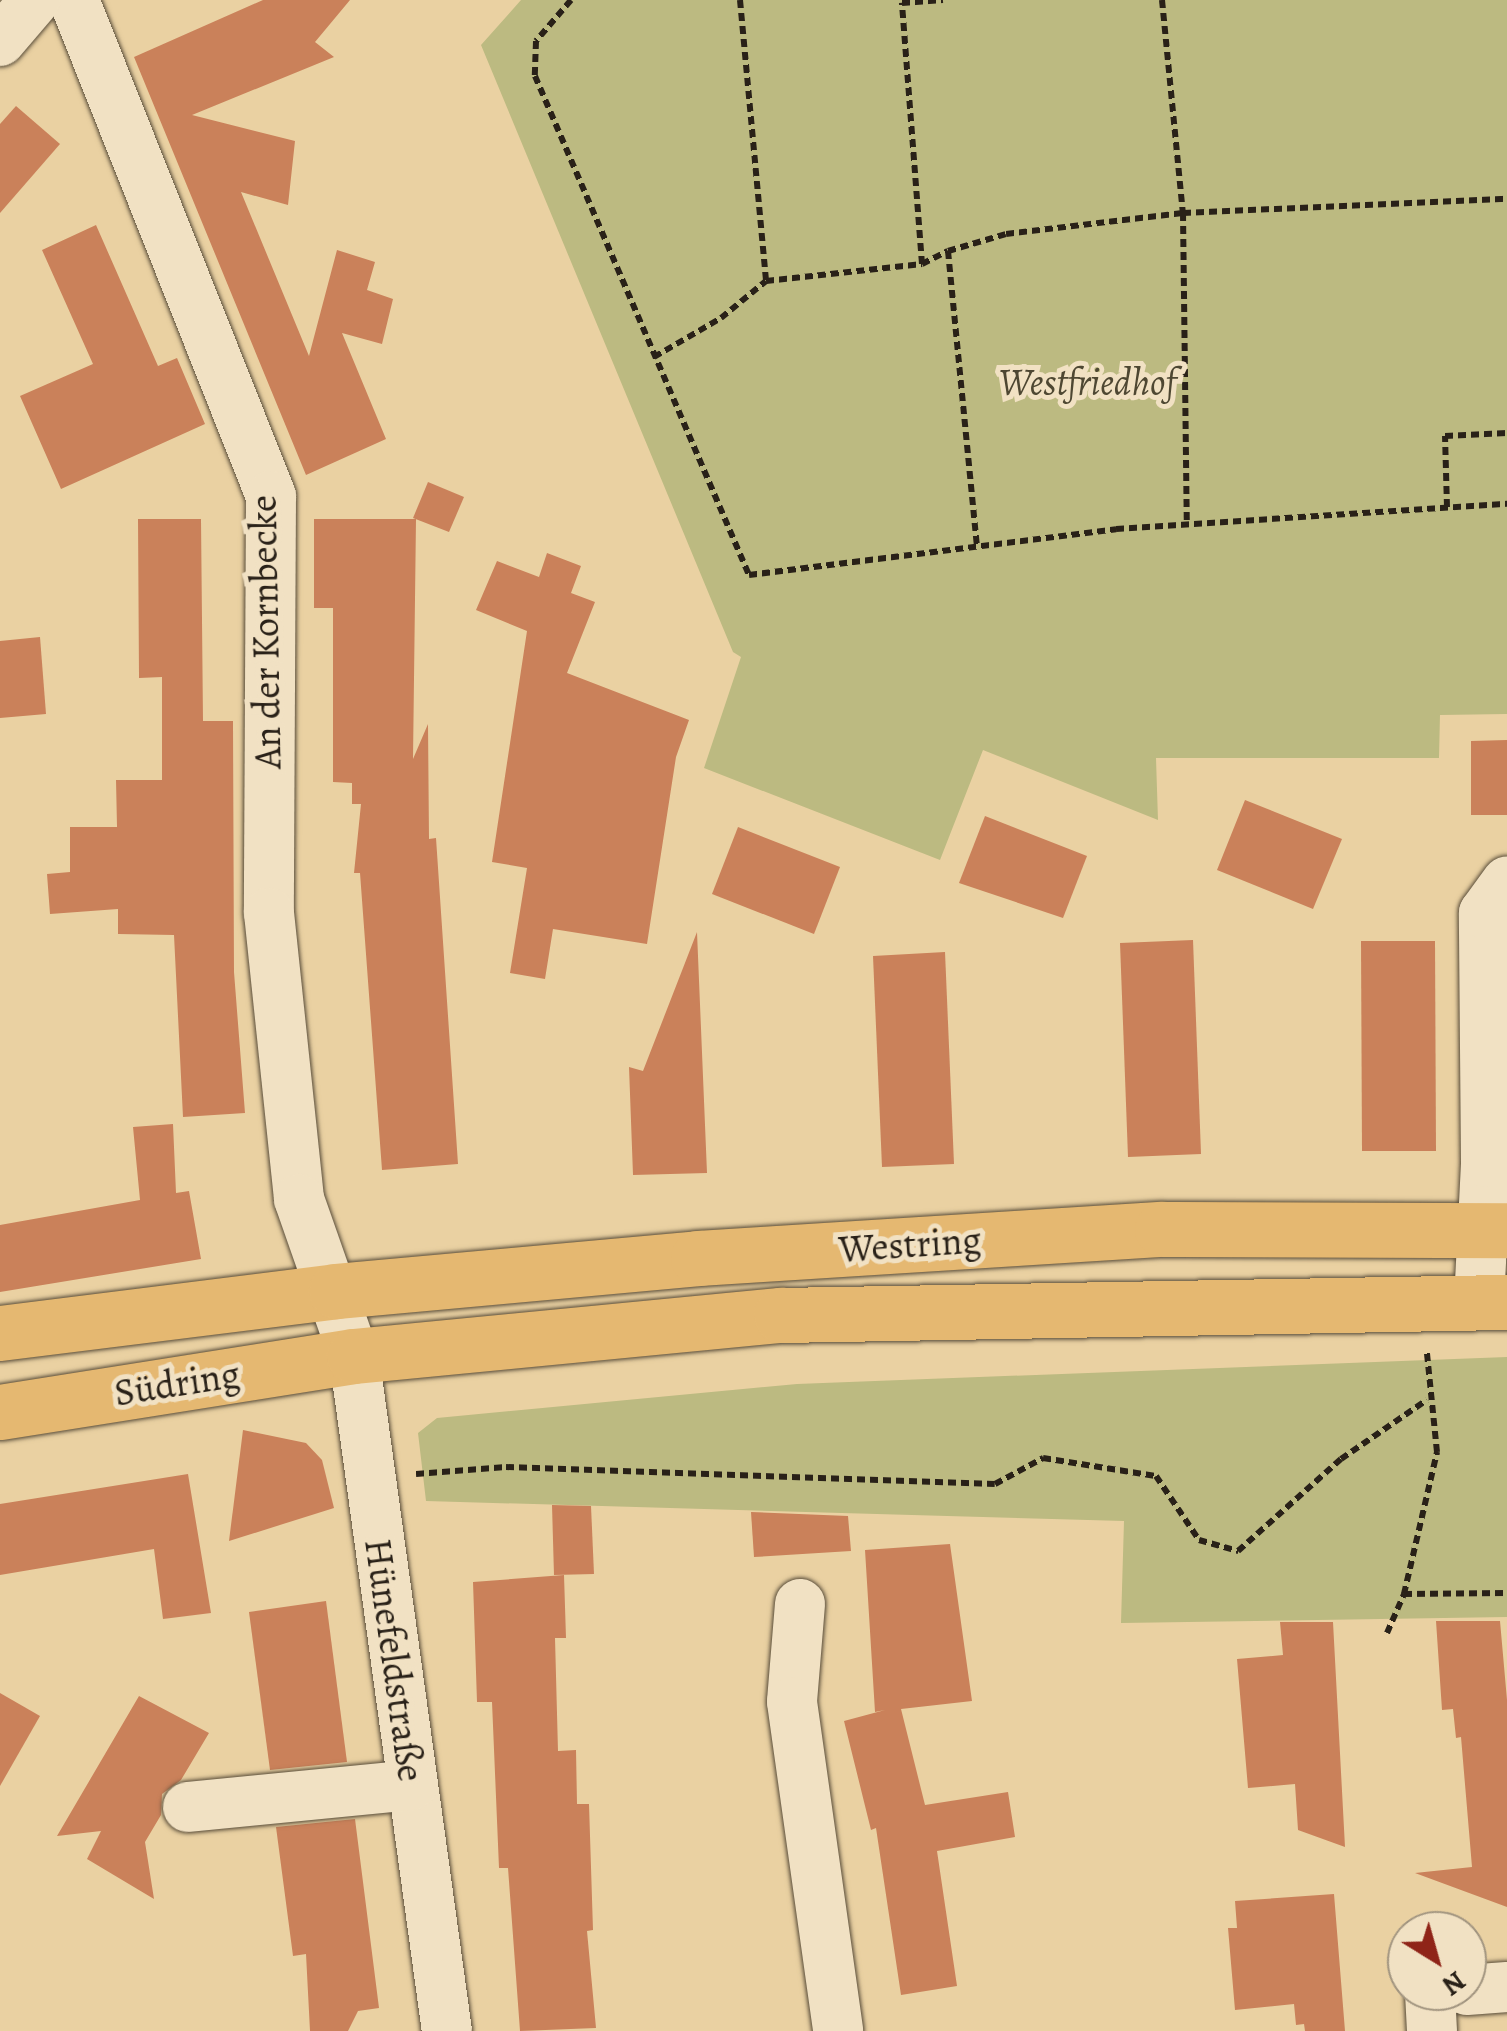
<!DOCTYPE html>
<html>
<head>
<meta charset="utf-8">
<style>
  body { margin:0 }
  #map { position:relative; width:1507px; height:2031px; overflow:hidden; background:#ead1a2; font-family:Alegreya,serif }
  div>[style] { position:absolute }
  .green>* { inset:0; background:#bcba81 }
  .building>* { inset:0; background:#ca815a }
  .path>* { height:6px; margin-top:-3px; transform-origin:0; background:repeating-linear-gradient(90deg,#292118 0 8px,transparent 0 13px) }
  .roads { filter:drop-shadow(0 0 2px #594d3a) drop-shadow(0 0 2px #594d3a) }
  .minor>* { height:50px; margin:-25px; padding:0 25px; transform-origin:25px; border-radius:25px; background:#f1e1c3 }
  .major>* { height:55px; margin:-27.5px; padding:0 27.5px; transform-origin:27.5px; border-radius:27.5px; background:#e5b871 }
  span { translate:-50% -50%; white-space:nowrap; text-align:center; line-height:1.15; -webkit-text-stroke:10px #f1e1c3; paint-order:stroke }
  .park-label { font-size:38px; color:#4e4732; font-style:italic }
  .street-label { font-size:38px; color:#292118 }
  .north { position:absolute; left:1387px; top:1911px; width:100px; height:100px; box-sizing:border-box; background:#f1e1c3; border:2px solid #a1947f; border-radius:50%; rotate:143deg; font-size:28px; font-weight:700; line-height:40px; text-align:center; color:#292118 }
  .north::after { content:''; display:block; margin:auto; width:35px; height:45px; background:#8f2418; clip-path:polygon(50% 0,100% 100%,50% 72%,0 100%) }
</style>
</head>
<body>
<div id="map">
  <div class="green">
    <i style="clip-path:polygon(521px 0,1507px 0,1507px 714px,1440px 715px,1439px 758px,1156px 758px,1158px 820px,983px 750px,940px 860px,704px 768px,741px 657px,733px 652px,481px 45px)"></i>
    <i style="clip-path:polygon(1507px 1357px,1507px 1617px,1121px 1623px,1124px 1521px,426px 1501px,418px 1433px,437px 1418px,797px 1384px)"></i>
  </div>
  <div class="building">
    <i style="clip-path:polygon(263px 0,350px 0,315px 42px,334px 57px,192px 115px,295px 141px,288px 205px,241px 192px,309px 356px,337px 250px,375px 262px,367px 290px,393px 299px,382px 344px,342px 333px,386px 439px,306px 475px,134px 57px)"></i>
    <i style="clip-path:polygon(16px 106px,60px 144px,0 213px,0 124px)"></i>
    <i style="clip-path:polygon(96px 225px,158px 366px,177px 358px,205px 424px,61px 489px,20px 396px,93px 364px,42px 250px)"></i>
    <i style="clip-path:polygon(428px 482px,464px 497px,449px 532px,413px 518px)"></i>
    <i style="clip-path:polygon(138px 519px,201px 519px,203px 721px,233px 721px,234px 972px,245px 1113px,183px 1117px,174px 935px,118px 934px,118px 909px,50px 914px,47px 874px,70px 872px,70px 827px,117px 827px,116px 780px,162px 780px,162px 677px,139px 678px)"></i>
    <i style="clip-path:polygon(314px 519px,416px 519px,413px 759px,428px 724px,429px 839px,436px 838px,458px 1164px,382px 1170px,360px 873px,354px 873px,361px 804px,352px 804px,352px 783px,333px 782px,333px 608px,314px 608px)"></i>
    <i style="clip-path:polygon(547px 553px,581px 566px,571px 593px,595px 602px,567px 673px,689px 720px,676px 757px,647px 944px,553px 929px,545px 979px,510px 973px,527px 868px,492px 862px,527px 631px,476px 610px,497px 561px,539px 577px)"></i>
    <i style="clip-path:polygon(40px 637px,46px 714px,0 718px,0 641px)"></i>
    <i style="clip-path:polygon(1507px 740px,1507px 815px,1471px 815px,1471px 741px)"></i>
    <i style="clip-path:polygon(1245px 800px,1342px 839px,1313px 909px,1217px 870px)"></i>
    <i style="clip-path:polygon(985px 816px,1087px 856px,1063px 918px,959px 883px)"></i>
    <i style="clip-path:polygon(738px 827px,840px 867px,814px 934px,712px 894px)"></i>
    <i style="clip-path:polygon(697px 932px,707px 1173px,633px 1175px,629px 1067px,643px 1071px)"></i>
    <i style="clip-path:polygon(1193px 940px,1201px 1154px,1128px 1157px,1120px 943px)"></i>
    <i style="clip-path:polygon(1361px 941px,1435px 941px,1436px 1151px,1362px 1151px)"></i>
    <i style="clip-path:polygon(945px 952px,954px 1164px,882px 1167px,873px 956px)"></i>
    <i style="clip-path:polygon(173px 1124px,176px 1193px,189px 1191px,201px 1259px,0 1292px,0 1225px,140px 1200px,133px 1127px)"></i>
    <i style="clip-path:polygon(243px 1430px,306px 1443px,322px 1460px,334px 1508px,229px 1541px)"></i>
    <i style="clip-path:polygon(188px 1474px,211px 1613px,163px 1619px,154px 1549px,0 1575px,0 1504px)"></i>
    <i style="clip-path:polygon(552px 1505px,591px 1506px,594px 1574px,554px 1575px)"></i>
    <i style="clip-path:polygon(751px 1512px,848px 1516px,851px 1551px,754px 1557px)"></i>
    <i style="clip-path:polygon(950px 1544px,972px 1701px,901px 1709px,925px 1805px,1008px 1792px,1015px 1837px,937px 1851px,957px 1986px,901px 1995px,876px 1828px,871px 1830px,844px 1721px,885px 1710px,875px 1712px,865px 1550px)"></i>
    <i style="clip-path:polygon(564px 1575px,566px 1638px,555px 1638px,558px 1751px,576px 1750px,577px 1804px,589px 1804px,593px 1930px,587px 1931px,596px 2028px,520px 2031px,508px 1868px,499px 1868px,492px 1702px,477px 1702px,473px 1582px)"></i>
    <i style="clip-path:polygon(326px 1601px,347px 1762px,270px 1770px,249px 1612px)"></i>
    <i style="clip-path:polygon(1436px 1621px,1500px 1621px,1507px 1700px,1507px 1907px,1415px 1873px,1472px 1867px,1461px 1737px,1456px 1738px,1453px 1709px,1442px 1710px)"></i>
    <i style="clip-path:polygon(1280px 1622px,1333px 1622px,1345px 1847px,1298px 1830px,1295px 1784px,1248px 1788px,1237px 1659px,1283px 1655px)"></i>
    <i style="clip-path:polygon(0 1693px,40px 1716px,0 1786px)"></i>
    <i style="clip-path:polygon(139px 1696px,209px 1733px,181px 1780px,162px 1794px,161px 1815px,145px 1842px,154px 1899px,87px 1859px,101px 1831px,57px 1836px)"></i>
    <i style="clip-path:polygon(355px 1819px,379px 2008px,358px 2011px,348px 2031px,310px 2031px,306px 1954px,293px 1956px,276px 1827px)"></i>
    <i style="clip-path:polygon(1334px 1894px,1345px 2031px,1305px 2031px,1304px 2024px,1296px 2025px,1294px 2004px,1235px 2010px,1228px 1928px,1237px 1928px,1235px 1901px)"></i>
  </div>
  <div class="path">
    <i style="left:571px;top:0;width:54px;rotate:130.5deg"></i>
    <i style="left:536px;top:41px;width:35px;rotate:92deg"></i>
    <i style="left:535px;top:76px;width:543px;rotate:66.79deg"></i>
    <i style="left:749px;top:575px;width:370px;rotate:-7.1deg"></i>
    <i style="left:1116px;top:529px;width:392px;rotate:-3.7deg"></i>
    <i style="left:740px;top:0;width:282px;rotate:84.7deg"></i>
    <i style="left:766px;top:281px;width:157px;rotate:-6.2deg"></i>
    <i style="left:922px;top:264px;width:29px;rotate:-27deg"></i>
    <i style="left:948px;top:251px;width:295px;rotate:84.4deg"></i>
    <i style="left:1162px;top:0;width:214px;rotate:84.4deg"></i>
    <i style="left:1183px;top:213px;width:324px;rotate:-2.5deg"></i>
    <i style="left:948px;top:251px;width:60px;rotate:-16.3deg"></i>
    <i style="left:1006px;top:234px;width:178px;rotate:-6.8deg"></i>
    <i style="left:1183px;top:213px;width:311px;rotate:89.3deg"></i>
    <i style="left:922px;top:264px;width:262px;rotate:-94.4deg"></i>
    <i style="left:902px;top:3px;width:41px;rotate:-4.2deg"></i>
    <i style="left:654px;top:357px;width:78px;rotate:-30.2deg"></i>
    <i style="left:721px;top:318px;width:58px;rotate:-39.4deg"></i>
    <i style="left:1447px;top:507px;width:71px;rotate:-91.6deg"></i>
    <i style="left:1445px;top:436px;width:62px;rotate:-2.8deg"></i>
    <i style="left:416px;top:1474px;width:90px;rotate:-4.4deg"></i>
    <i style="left:506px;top:1467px;width:489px;rotate:2deg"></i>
    <i style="left:995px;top:1484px;width:55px;rotate:-28.4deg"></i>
    <i style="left:1043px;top:1458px;width:114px;rotate:9.1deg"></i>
    <i style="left:1156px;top:1476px;width:77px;rotate:56.1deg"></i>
    <i style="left:1199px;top:1540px;width:41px;rotate:15.8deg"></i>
    <i style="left:1238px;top:1551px;width:138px;rotate:-41.8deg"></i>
    <i style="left:1341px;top:1459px;width:104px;rotate:-34.5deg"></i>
    <i style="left:1404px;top:1594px;width:103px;rotate:-0.6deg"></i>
    <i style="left:1387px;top:1633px;width:43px;rotate:-66.4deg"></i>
    <i style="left:1404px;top:1594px;width:146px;rotate:-76.9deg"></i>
    <i style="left:1437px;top:1452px;width:100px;rotate:-95.8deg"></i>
  </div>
  <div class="roads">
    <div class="minor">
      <i style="left:74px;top:0;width:534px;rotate:68.34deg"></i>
      <i style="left:271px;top:496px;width:417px;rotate:90.3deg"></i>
      <i style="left:269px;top:913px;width:288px;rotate:84deg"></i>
      <i style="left:299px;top:1199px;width:166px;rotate:70.7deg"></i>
      <i style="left:354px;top:1356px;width:681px;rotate:82.16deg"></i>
      <i style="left:0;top:41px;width:54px;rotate:-49.5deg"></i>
      <i style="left:1479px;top:1302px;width:140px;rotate:-87.1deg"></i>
      <i style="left:1486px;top:1162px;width:249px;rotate:-90.5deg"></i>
      <i style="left:1484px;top:913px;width:39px;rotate:-54deg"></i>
      <i style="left:800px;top:1604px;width:98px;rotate:94.7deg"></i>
      <i style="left:792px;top:1702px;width:332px;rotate:82deg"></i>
      <i style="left:188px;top:1807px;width:225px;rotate:-5.6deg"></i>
      <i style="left:1467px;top:1990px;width:40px;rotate:-4.3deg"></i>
      <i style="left:1432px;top:2031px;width:39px;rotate:-93deg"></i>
      <i style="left:1430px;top:1992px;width:14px;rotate:-4deg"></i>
    </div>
    <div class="major">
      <i style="left:0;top:1333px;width:339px;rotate:-7.1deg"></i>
      <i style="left:336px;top:1291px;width:364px;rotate:-5.2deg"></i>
      <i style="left:698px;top:1258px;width:465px;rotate:-3.6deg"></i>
      <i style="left:1162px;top:1229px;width:345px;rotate:0.2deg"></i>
      <i style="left:0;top:1412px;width:358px;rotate:-9deg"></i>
      <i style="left:354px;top:1356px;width:429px;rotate:-5.5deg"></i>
      <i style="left:781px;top:1315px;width:726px;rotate:-1.03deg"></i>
    </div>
  </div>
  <div class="park-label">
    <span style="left:1087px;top:383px">Westfriedhof</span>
  </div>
  <div class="street-label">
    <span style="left:266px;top:632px;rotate:-91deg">An der Kornbecke</span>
    <span style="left:910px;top:1245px;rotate:-4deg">Westring</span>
    <span style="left:177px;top:1384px;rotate:-9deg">Südring</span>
    <span style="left:394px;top:1660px;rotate:82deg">Hünefeldstraße</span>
  </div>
  <div class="north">N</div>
</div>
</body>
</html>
